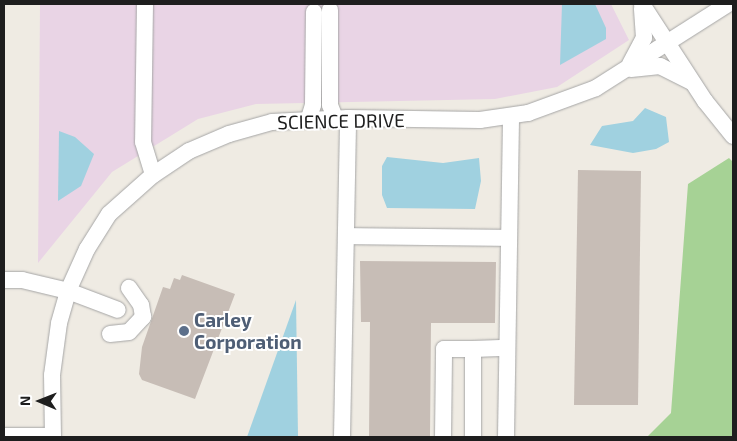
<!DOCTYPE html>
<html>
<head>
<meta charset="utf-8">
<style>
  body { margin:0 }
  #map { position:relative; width:737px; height:441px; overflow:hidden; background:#efebe3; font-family:"Exo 2",sans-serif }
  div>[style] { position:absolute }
  .industrial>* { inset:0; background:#e9d4e5 }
  .forest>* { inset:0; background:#a6d295 }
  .water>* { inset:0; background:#a0d1e0 }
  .building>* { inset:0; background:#c7bdb6 }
  .roads { filter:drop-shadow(0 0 1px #a5a5a5) drop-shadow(0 0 1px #a5a5a5) }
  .minor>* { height:16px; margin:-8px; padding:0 8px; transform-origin:8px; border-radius:8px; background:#fff }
  .dots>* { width:14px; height:14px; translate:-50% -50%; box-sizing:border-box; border:2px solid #fff; border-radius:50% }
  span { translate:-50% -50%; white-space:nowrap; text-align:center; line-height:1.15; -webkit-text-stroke:4px #fff; paint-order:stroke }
  .street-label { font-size:19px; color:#1e1e1e }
  .service-label { font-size:19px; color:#4e5e75; font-weight:700 }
  .left { translate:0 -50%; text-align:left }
  .frame { position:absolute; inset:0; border:5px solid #1e1e1e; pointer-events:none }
  .north { position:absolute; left:15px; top:376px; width:50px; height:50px; -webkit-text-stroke:4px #fff; paint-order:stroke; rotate:271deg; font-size:14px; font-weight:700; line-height:20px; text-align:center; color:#1e1e1e }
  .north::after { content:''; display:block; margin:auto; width:18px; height:22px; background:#1e1e1e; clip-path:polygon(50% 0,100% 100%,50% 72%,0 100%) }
</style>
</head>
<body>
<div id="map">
  <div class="industrial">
    <i style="clip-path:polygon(40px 4px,611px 4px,629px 40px,557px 87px,495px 99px,256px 104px,198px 119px,112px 172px,38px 263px)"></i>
  </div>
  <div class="forest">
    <i style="clip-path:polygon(729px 158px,733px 162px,733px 437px,647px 437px,671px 413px,688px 184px)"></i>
  </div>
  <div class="water">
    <i style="clip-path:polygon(562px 4px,595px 4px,606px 28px,606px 39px,560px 65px)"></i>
    <i style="clip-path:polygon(645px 108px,666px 117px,669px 142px,656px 149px,633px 153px,590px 145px,602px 126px,633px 121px)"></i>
    <i style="clip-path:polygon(59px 131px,75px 137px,94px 154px,81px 186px,58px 201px)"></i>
    <i style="clip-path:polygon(387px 157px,443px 163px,479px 158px,481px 181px,475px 209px,387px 208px,382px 195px,382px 166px)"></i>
    <i style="clip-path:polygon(296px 300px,298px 437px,247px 437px)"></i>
  </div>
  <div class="building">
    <i style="clip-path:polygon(578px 170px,641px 171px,638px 405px,574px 405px)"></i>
    <i style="clip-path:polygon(360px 261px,496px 262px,495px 323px,431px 323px,430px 437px,369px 437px,370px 322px,361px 322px)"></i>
    <i style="clip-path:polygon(182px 275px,235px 294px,195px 399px,142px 380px,139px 374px,142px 347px,163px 287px,170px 289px,174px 278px,180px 280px)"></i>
  </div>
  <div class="roads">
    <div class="minor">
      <i style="left:145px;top:4px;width:138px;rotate:90.8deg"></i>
      <i style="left:143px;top:142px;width:34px;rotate:73deg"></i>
      <i style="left:642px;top:4px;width:116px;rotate:57deg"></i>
      <i style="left:705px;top:101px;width:45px;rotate:51.3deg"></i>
      <i style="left:330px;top:10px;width:95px;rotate:90deg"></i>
      <i style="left:330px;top:105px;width:14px;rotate:69deg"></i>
      <i style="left:630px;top:64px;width:30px;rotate:-62deg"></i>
      <i style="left:644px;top:38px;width:30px;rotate:-94deg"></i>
      <i style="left:631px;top:69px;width:29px;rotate:-6deg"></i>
      <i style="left:660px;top:66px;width:34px;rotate:27deg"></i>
      <i style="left:309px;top:118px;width:14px;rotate:-73deg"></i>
      <i style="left:313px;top:105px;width:93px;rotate:-89.4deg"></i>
      <i style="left:346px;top:236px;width:163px;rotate:0.7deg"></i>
      <i style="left:4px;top:280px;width:18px"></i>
      <i style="left:22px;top:280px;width:47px;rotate:13.4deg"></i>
      <i style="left:68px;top:291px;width:53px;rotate:20.8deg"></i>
      <i style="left:110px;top:334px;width:19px;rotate:-6deg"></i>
      <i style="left:129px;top:332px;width:21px;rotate:-47deg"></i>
      <i style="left:143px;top:317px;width:12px;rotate:-99deg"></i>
      <i style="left:141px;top:305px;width:21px;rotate:-125deg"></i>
      <i style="left:473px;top:349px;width:34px;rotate:-2deg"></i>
      <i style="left:4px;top:436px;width:49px"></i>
      <i style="left:53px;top:437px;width:62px;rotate:-90.9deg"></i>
      <i style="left:52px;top:375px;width:52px;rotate:-82.3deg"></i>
      <i style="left:59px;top:323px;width:33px;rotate:-74deg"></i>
      <i style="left:68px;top:291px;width:46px;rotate:-65.7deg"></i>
      <i style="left:87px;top:249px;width:41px;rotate:-57.8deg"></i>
      <i style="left:109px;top:214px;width:59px;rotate:-41.6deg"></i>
      <i style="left:153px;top:175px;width:43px;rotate:-33.7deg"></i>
      <i style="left:189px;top:151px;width:43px;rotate:-23deg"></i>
      <i style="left:229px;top:134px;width:45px;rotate:-15.6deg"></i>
      <i style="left:272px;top:122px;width:76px;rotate:-3deg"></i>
      <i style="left:348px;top:118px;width:132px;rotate:0.9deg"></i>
      <i style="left:480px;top:120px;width:49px;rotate:-8.3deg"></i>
      <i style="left:528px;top:113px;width:72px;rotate:-20.2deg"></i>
      <i style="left:596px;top:88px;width:156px;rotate:-32.5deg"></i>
      <i style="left:342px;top:437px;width:319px;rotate:-88.9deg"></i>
      <i style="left:443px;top:437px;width:88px;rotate:-89.3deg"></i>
      <i style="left:444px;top:349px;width:29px"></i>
      <i style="left:473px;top:349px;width:88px;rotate:90deg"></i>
      <i style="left:506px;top:437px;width:320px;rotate:-89.1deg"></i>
    </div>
  </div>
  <div class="dots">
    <i style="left:184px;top:331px;background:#5c6f8a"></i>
  </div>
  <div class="street-label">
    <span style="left:341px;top:121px;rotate:-1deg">SCIENCE DRIVE</span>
  </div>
  <div class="service-label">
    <span class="left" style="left:194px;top:331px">Carley<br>Corporation</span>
  </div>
  <div class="frame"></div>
  <div class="north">N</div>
</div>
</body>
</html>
